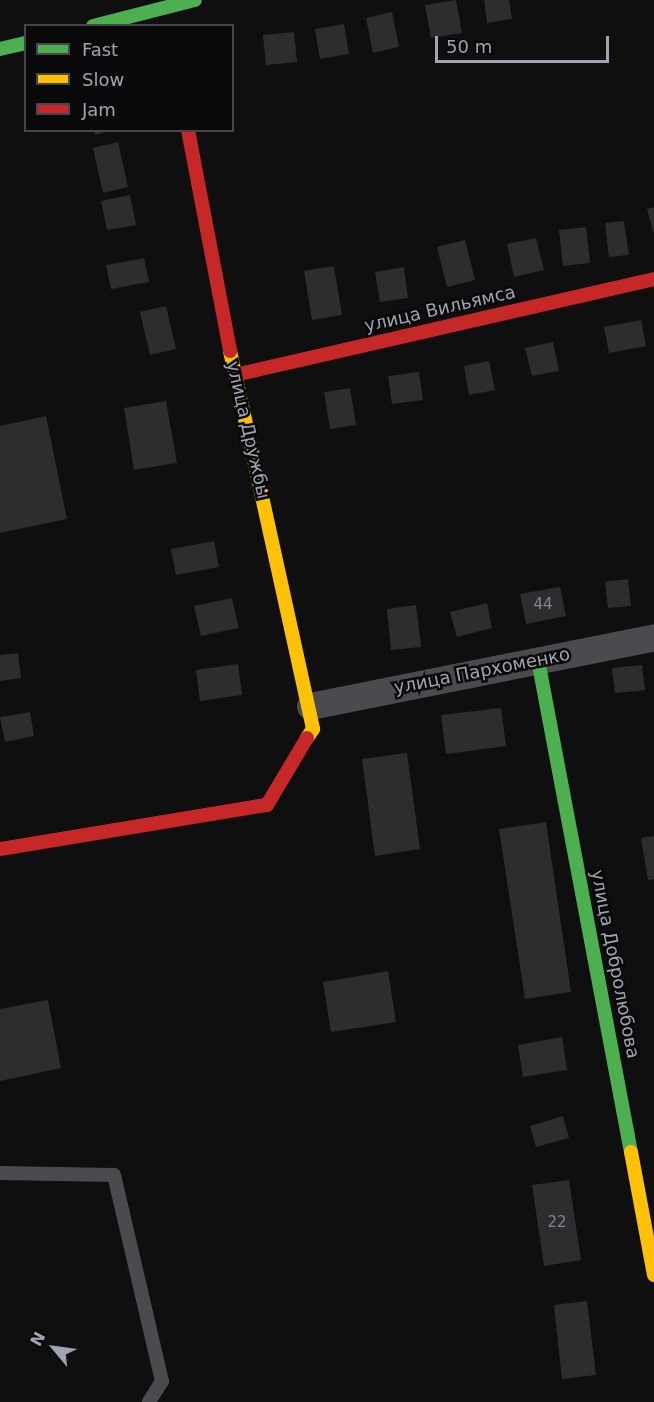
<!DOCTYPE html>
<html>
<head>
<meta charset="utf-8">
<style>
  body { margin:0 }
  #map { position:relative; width:654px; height:1402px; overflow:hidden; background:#0f0f10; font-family:"DejaVu Sans",sans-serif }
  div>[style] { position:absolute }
  .building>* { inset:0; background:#2d2d2f }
  .lane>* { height:14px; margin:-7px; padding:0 7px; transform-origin:7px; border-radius:7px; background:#4a4a4f }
  .street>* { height:27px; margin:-13.5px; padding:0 13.5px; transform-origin:13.5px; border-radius:13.5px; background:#4a4a4f }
  .fast>* { height:14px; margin:-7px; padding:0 7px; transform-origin:7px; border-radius:7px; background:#4caf50 }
  .slow>* { height:14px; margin:-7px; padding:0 7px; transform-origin:7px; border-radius:7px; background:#ffc107 }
  .jam>* { height:14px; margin:-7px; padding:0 7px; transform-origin:7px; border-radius:7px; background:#c62828 }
  span { translate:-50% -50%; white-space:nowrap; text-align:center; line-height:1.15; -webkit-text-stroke:5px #0a0a0b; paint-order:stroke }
  .number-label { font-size:15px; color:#838690 }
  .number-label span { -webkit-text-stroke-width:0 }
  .street-label { font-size:18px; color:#a0a3b1 }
  .legend { position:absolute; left:24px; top:24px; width:210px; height:108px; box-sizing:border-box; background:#0a0a0b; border:2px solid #46474d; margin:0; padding:8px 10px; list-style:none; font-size:18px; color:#a0a3b1 }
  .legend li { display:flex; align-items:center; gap:12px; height:30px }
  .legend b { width:30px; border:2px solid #46474d }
  .north { position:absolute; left:24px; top:1318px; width:60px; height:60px; -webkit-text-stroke:4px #0a0a0b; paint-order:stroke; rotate:299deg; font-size:16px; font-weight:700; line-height:24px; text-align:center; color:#a0a3b1 }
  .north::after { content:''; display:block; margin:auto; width:21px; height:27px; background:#a0a3b1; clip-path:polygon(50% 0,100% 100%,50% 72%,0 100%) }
  .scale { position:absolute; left:435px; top:36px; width:174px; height:27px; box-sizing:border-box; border:3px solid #a0a3b1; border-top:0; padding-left:8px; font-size:18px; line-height:21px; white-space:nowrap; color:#a0a3b1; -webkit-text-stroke:4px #0a0a0b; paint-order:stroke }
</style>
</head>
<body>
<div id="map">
  <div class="building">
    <i style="clip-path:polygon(456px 0,462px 33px,431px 38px,425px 5px)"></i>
    <i style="clip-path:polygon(484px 0,509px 0,512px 19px,487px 23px)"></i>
    <i style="clip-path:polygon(392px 12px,399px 47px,373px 53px,366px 18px)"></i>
    <i style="clip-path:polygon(344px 24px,349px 54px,320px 59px,315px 29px)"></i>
    <i style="clip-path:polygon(294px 32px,297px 62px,266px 65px,263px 35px)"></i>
    <i style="clip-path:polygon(94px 130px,109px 130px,109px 131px,95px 135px)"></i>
    <i style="clip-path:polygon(118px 142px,128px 187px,103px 193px,93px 148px)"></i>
    <i style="clip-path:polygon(130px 195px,136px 225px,107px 230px,101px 201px)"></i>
    <i style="clip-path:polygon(654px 207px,654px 232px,653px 232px,647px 209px)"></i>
    <i style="clip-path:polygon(624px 221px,629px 255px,609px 257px,605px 223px)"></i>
    <i style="clip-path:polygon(586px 227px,590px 263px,563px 266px,559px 230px)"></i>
    <i style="clip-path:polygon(536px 238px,544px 270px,514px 277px,507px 244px)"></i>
    <i style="clip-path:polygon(465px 240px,475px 280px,447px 287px,437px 247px)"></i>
    <i style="clip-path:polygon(144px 258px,149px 282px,111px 289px,106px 265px)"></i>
    <i style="clip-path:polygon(334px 266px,342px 315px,312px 320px,304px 271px)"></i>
    <i style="clip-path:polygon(404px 267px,408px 298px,380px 302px,375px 272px)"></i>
    <i style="clip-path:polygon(166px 306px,176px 349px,150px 355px,140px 312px)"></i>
    <i style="clip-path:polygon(641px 320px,646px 346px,609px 353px,604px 327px)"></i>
    <i style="clip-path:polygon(553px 342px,559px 371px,532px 376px,525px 348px)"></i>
    <i style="clip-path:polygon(489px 361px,495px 390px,469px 395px,464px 366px)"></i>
    <i style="clip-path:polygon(419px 372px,423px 400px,392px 404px,388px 376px)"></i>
    <i style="clip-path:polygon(350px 388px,356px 425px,330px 429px,324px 392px)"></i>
    <i style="clip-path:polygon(166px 401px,177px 463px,134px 470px,124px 408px)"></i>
    <i style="clip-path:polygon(46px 416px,67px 519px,0 533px,0 426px)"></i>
    <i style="clip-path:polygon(214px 541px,219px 567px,176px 575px,171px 549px)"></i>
    <i style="clip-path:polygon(628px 579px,631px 606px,608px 608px,605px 582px)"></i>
    <i style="clip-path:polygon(560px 587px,566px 616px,526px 624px,520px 594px)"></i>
    <i style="clip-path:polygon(232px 598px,239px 628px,201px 636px,194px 606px)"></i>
    <i style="clip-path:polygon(487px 603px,492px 628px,457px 637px,450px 612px)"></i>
    <i style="clip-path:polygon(416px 605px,421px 647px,391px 650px,387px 609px)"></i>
    <i style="clip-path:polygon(18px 653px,21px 678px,0 681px,0 655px)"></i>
    <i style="clip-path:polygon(238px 664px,242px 695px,200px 701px,196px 670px)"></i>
    <i style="clip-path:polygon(642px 665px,645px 690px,615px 693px,612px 668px)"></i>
    <i style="clip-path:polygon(501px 708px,506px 746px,446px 754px,441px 715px)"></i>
    <i style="clip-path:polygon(30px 712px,34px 736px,5px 742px,0 717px)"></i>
    <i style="clip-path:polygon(407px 753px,420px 849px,375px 856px,362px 759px)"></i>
    <i style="clip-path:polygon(546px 822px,571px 992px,525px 999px,499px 829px)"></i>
    <i style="clip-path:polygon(654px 836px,654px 879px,648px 880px,641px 838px)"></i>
    <i style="clip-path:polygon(388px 971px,396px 1022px,331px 1032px,323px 982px)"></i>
    <i style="clip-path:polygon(48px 1000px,61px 1068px,0 1081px,0 1009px)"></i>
    <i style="clip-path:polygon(562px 1037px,567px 1070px,523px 1077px,518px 1045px)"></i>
    <i style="clip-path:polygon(563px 1116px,569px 1138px,536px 1147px,530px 1126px)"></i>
    <i style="clip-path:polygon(569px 1180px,581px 1260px,544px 1266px,532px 1185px)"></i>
    <i style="clip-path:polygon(587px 1301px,596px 1375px,562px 1379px,554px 1305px)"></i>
  </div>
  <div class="lane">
    <i style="left:0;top:1173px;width:114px;rotate:1deg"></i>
    <i style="left:114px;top:1175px;width:212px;rotate:76.9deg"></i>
    <i style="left:162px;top:1381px;width:25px;rotate:122deg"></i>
  </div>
  <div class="street">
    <i style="left:310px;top:706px;width:351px;rotate:-11.3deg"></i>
  </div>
  <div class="fast">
    <i style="left:93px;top:26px;width:105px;rotate:-14.3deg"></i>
    <i style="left:0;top:49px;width:27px;rotate:-13deg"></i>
    <i style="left:538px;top:660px;width:501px;rotate:79.3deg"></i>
  </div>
  <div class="slow">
    <i style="left:230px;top:351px;width:387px;rotate:77.6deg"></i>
    <i style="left:313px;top:729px;width:11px;rotate:124deg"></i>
    <i style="left:631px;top:1152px;width:125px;rotate:79.4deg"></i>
  </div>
  <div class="jam">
    <i style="left:188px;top:130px;width:225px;rotate:79.2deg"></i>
    <i style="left:235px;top:375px;width:430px;rotate:-12.9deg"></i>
    <i style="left:0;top:849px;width:271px;rotate:-9.4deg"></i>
    <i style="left:267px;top:805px;width:78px;rotate:-59.2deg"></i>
  </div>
  <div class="number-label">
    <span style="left:543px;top:605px">44</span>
    <span style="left:557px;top:1223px">22</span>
  </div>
  <div class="street-label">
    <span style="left:440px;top:309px;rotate:-13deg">улица Вильямса</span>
    <span style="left:248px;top:430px;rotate:77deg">улица Дружбы</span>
    <span style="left:482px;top:671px;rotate:-11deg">улица Пархоменко</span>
    <span style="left:615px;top:964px;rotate:79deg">улица Добролюбова</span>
  </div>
  <ul class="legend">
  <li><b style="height:8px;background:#4caf50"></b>Fast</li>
  <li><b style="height:8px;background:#ffc107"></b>Slow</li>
  <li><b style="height:8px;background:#c62828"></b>Jam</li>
  </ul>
  <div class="north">N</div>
  <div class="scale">50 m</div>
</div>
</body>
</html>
